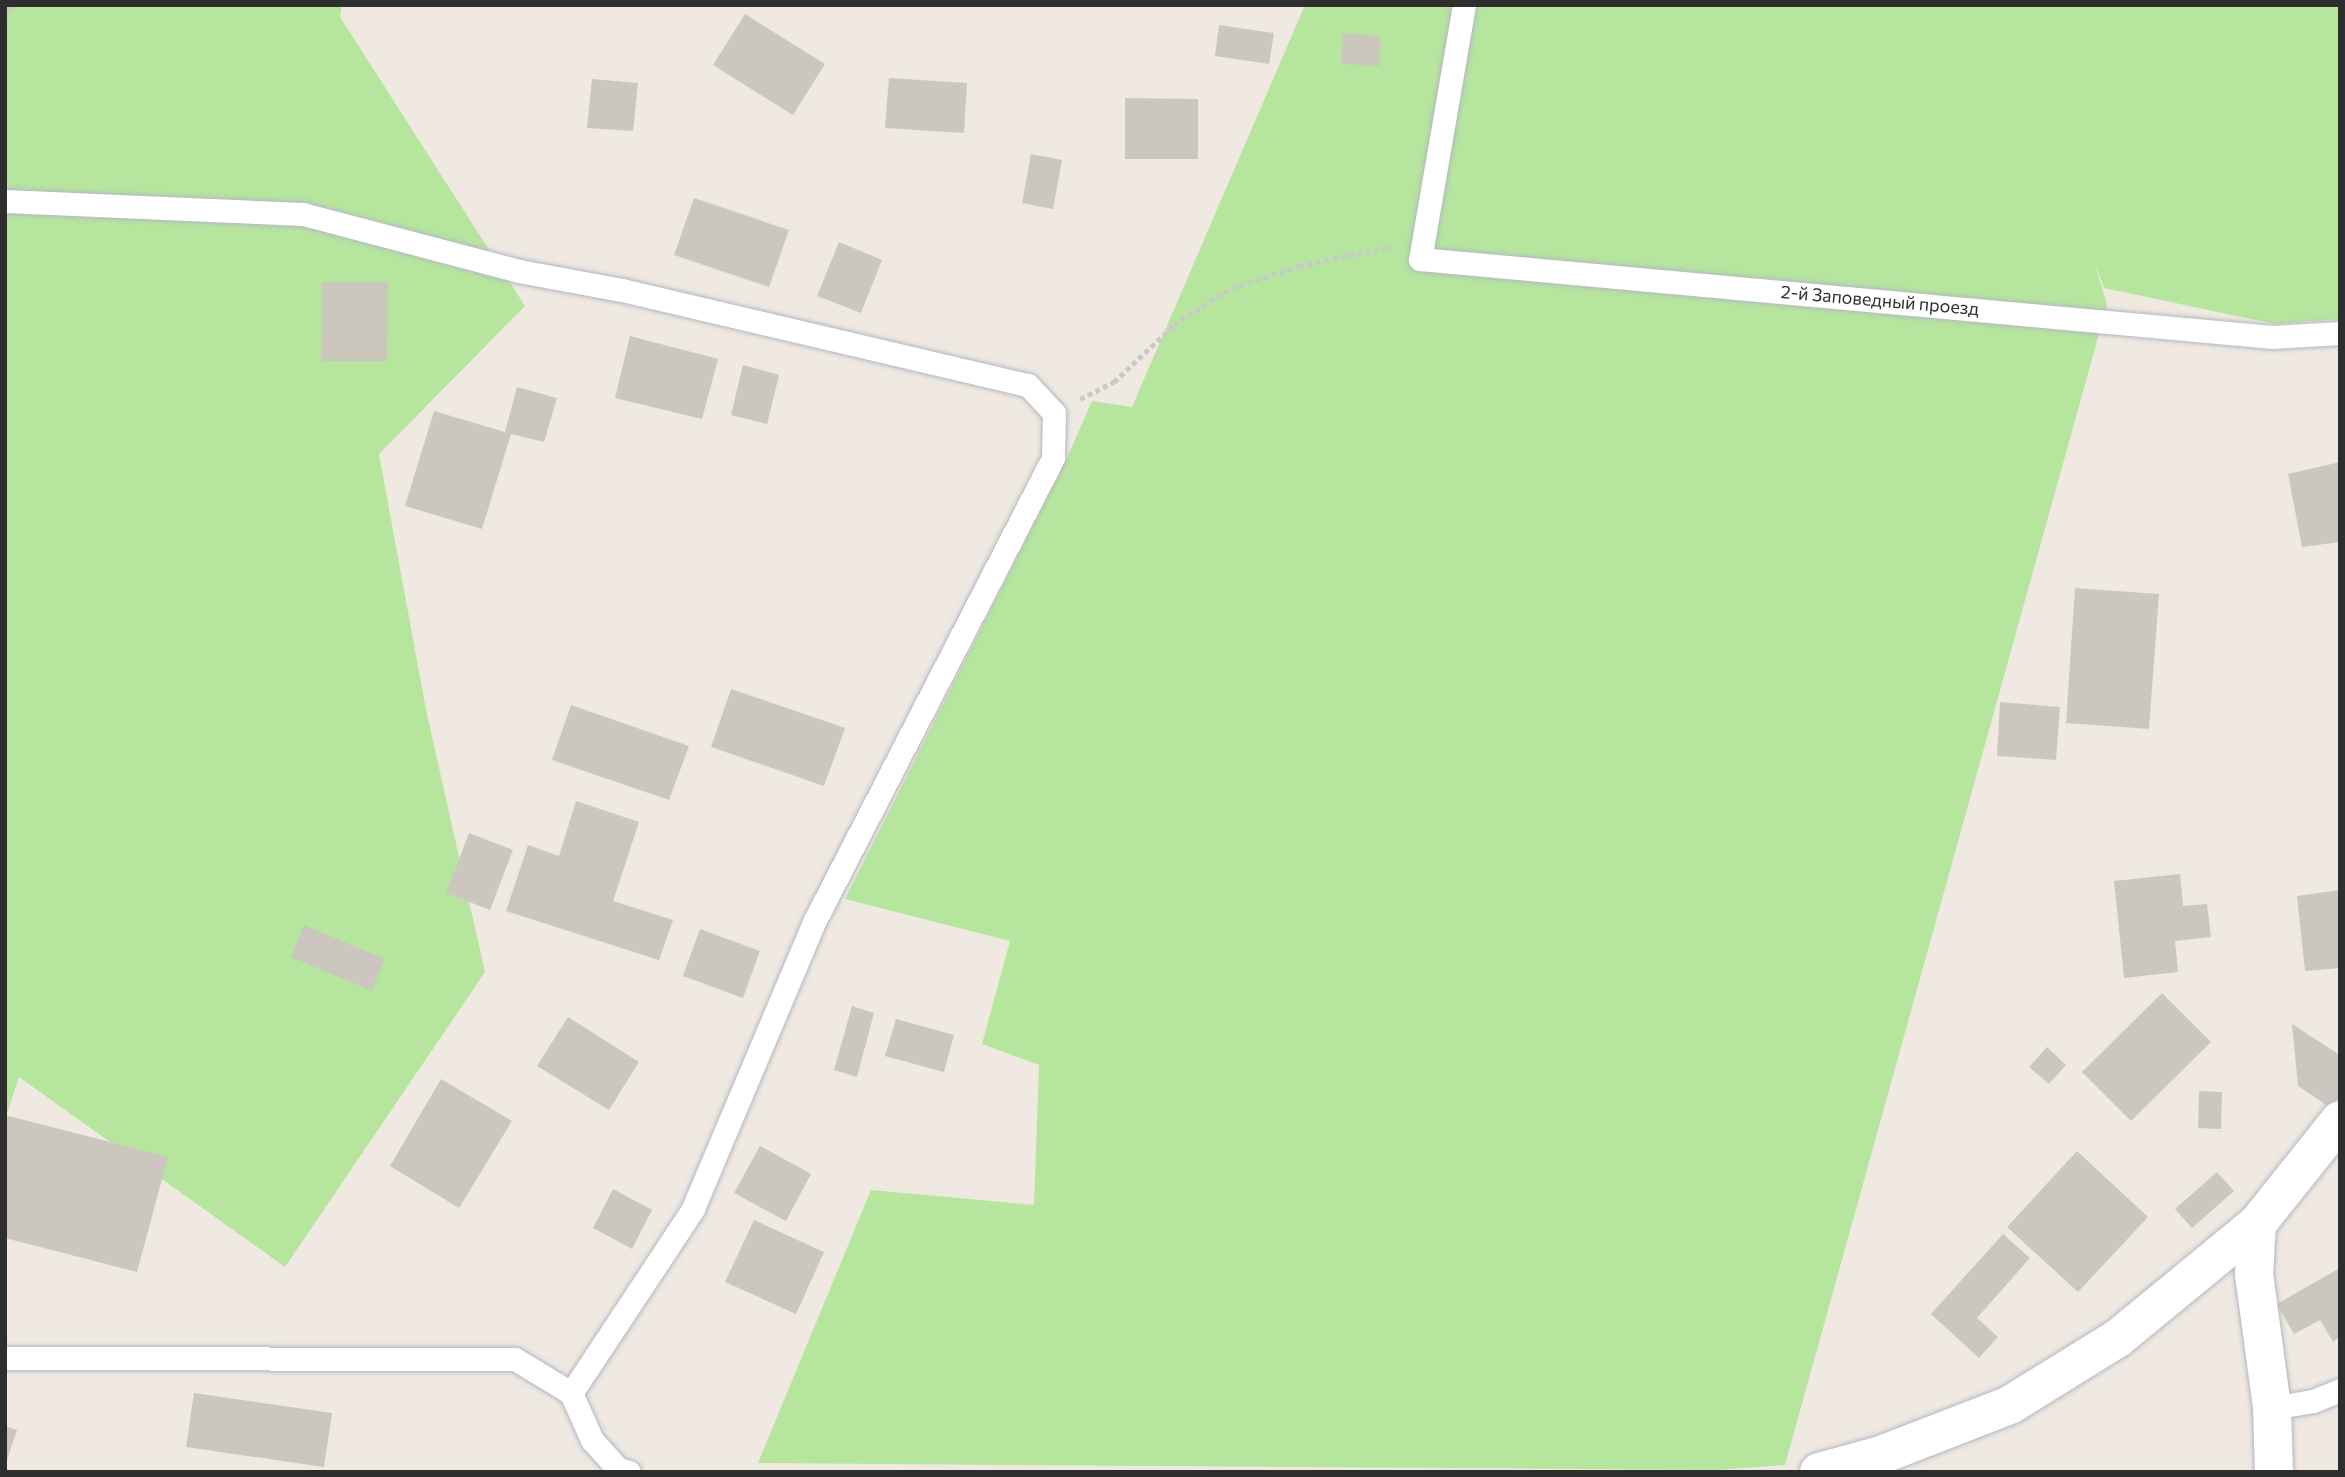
<!DOCTYPE html>
<html>
<head>
<meta charset="utf-8">
<style>
  body { margin:0 }
  #map { position:relative; width:2345px; height:1477px; overflow:hidden; background:#efe9e1; font-family:Commissioner,sans-serif }
  div>[style] { position:absolute }
  .green>* { inset:0; background:#b6e59e }
  .building>* { inset:0; background:#cbc7bf }
  .path>* { height:4.5px; margin-top:-2.25px; transform-origin:0; background:repeating-linear-gradient(90deg,#c9c9c9 0 5px,transparent 0 8.5px) }
  .roads { filter:drop-shadow(0 0 2px #b4b7c1) drop-shadow(0 0 2px #b4b7c1) }
  .service>* { height:23px; margin:-11.5px; padding:0 11.5px; transform-origin:11.5px; border-radius:11.5px; background:#fff }
  .minor>* { height:38px; margin:-19px; padding:0 19px; transform-origin:19px; border-radius:19px; background:#fff }
  span { translate:-50% -50%; white-space:nowrap; text-align:center; line-height:1.15; -webkit-text-stroke:5px #fff; paint-order:stroke }
  .street-label { font-size:18px; color:#2e2e2e }
  .frame { position:absolute; inset:0; border:7px solid #2e2e2e; pointer-events:none }
</style>
</head>
<body>
<div id="map">
  <div class="green">
    <i style="clip-path:polygon(5px 5px,342px 5px,340px 17px,525px 306px,379px 454px,426px 710px,485px 972px,285px 1267px,19px 1077px,5px 1119px)"></i>
    <i style="clip-path:polygon(1305px 5px,2340px 5px,2340px 319px,2275px 324px,2104px 288px,2095px 264px,2107px 305px,1785px 1465px,1717px 1470px,758px 1463px,871px 1190px,1034px 1205px,1039px 1065px,982px 1044px,1010px 941px,845px 899px,1066px 460px,1092px 401px,1132px 407px)"></i>
  </div>
  <div class="building">
    <i style="clip-path:polygon(745px 14px,825px 64px,793px 115px,713px 65px)"></i>
    <i style="clip-path:polygon(1219px 25px,1274px 33px,1269px 64px,1215px 56px)"></i>
    <i style="clip-path:polygon(1343px 33px,1381px 36px,1379px 66px,1341px 64px)"></i>
    <i style="clip-path:polygon(889px 78px,967px 83px,964px 133px,885px 128px)"></i>
    <i style="clip-path:polygon(592px 79px,638px 83px,633px 131px,587px 128px)"></i>
    <i style="clip-path:polygon(1125px 98px,1198px 99px,1198px 159px,1125px 159px)"></i>
    <i style="clip-path:polygon(1031px 154px,1062px 160px,1053px 209px,1022px 203px)"></i>
    <i style="clip-path:polygon(694px 198px,789px 230px,769px 287px,674px 255px)"></i>
    <i style="clip-path:polygon(839px 242px,882px 260px,861px 313px,817px 296px)"></i>
    <i style="clip-path:polygon(322px 282px,388px 282px,387px 361px,321px 361px)"></i>
    <i style="clip-path:polygon(630px 336px,718px 359px,702px 419px,615px 398px)"></i>
    <i style="clip-path:polygon(743px 365px,779px 375px,767px 424px,731px 415px)"></i>
    <i style="clip-path:polygon(517px 387px,557px 398px,544px 442px,511px 434px,482px 529px,405px 506px,434px 411px,505px 432px)"></i>
    <i style="clip-path:polygon(2340px 462px,2340px 542px,2302px 547px,2288px 474px)"></i>
    <i style="clip-path:polygon(2075px 588px,2159px 594px,2149px 729px,2066px 723px)"></i>
    <i style="clip-path:polygon(731px 689px,845px 728px,824px 786px,711px 747px)"></i>
    <i style="clip-path:polygon(2000px 702px,2060px 707px,2056px 760px,1997px 756px)"></i>
    <i style="clip-path:polygon(571px 705px,689px 746px,669px 800px,552px 760px)"></i>
    <i style="clip-path:polygon(576px 801px,639px 822px,613px 901px,673px 920px,659px 960px,506px 911px,528px 845px,559px 856px)"></i>
    <i style="clip-path:polygon(469px 833px,513px 850px,490px 910px,446px 893px)"></i>
    <i style="clip-path:polygon(2180px 874px,2183px 906px,2207px 904px,2211px 937px,2175px 941px,2178px 972px,2124px 978px,2114px 881px)"></i>
    <i style="clip-path:polygon(2340px 890px,2340px 968px,2305px 971px,2297px 896px)"></i>
    <i style="clip-path:polygon(304px 925px,385px 959px,372px 991px,291px 957px)"></i>
    <i style="clip-path:polygon(700px 929px,760px 951px,743px 998px,683px 976px)"></i>
    <i style="clip-path:polygon(2162px 993px,2211px 1042px,2131px 1121px,2082px 1072px)"></i>
    <i style="clip-path:polygon(852px 1006px,874px 1013px,857px 1077px,834px 1070px)"></i>
    <i style="clip-path:polygon(568px 1017px,639px 1062px,609px 1110px,537px 1066px)"></i>
    <i style="clip-path:polygon(896px 1019px,954px 1035px,944px 1072px,885px 1056px)"></i>
    <i style="clip-path:polygon(2292px 1024px,2340px 1055px,2340px 1095px,2331px 1108px,2298px 1086px)"></i>
    <i style="clip-path:polygon(2047px 1047px,2066px 1065px,2049px 1084px,2029px 1067px)"></i>
    <i style="clip-path:polygon(441px 1079px,512px 1121px,459px 1208px,390px 1166px)"></i>
    <i style="clip-path:polygon(2199px 1091px,2222px 1092px,2221px 1129px,2198px 1128px)"></i>
    <i style="clip-path:polygon(5px 1115px,168px 1157px,137px 1272px,5px 1238px)"></i>
    <i style="clip-path:polygon(760px 1146px,811px 1174px,786px 1221px,734px 1193px)"></i>
    <i style="clip-path:polygon(2077px 1151px,2148px 1217px,2078px 1292px,2007px 1227px)"></i>
    <i style="clip-path:polygon(2217px 1172px,2234px 1191px,2192px 1228px,2175px 1209px)"></i>
    <i style="clip-path:polygon(613px 1189px,652px 1210px,632px 1249px,593px 1228px)"></i>
    <i style="clip-path:polygon(754px 1220px,824px 1252px,796px 1314px,725px 1282px)"></i>
    <i style="clip-path:polygon(2003px 1234px,2030px 1258px,1977px 1318px,1998px 1337px,1979px 1358px,1931px 1314px)"></i>
    <i style="clip-path:polygon(2340px 1268px,2340px 1337px,2333px 1342px,2320px 1320px,2294px 1334px,2277px 1304px)"></i>
    <i style="clip-path:polygon(194px 1393px,332px 1413px,324px 1467px,186px 1447px)"></i>
    <i style="clip-path:polygon(5px 1426px,17px 1430px,6px 1463px,5px 1463px)"></i>
  </div>
  <div class="path">
    <i style="left:5px;top:18px;width:15px;rotate:-62deg"></i>
    <i style="left:1080px;top:399px;width:38px;rotate:-27deg"></i>
    <i style="left:1114px;top:382px;width:83px;rotate:-43.5deg"></i>
    <i style="left:1174px;top:325px;width:68px;rotate:-33deg"></i>
    <i style="left:1231px;top:288px;width:71px;rotate:-17.9deg"></i>
    <i style="left:1299px;top:266px;width:95px;rotate:-12.1deg"></i>
  </div>
  <div class="roads">
    <div class="service">
      <i style="left:1464px;top:5px;width:258px;rotate:99.8deg"></i>
      <i style="left:1420px;top:259px;width:856px;rotate:5.23deg"></i>
      <i style="left:2272px;top:337px;width:68px;rotate:-3.4deg"></i>
      <i style="left:5px;top:201px;width:298px;rotate:2.5deg"></i>
      <i style="left:303px;top:214px;width:223px;rotate:14.8deg"></i>
      <i style="left:519px;top:271px;width:105px;rotate:10.5deg"></i>
      <i style="left:622px;top:290px;width:417px;rotate:13.2deg"></i>
      <i style="left:1028px;top:385px;width:38px;rotate:47deg"></i>
      <i style="left:1054px;top:413px;width:45px;rotate:91.3deg"></i>
      <i style="left:1053px;top:458px;width:522px;rotate:117.25deg"></i>
      <i style="left:814px;top:922px;width:311px;rotate:112.9deg"></i>
      <i style="left:693px;top:1209px;width:221px;rotate:123.5deg"></i>
      <i style="left:5px;top:1358px;width:510px;rotate:0.11deg"></i>
      <i style="left:515px;top:1359px;width:66px;rotate:31.3deg"></i>
      <i style="left:571px;top:1393px;width:51px;rotate:65.9deg"></i>
      <i style="left:592px;top:1440px;width:39px;rotate:48deg"></i>
      <i style="left:618px;top:1469px;width:11px;rotate:15deg"></i>
      <i style="left:2272px;top:1408px;width:42px;rotate:-9.7deg"></i>
      <i style="left:2313px;top:1401px;width:29px;rotate:-22deg"></i>
    </div>
    <div class="minor">
      <i style="left:2257px;top:1224px;width:50px;rotate:93.4deg"></i>
      <i style="left:2254px;top:1274px;width:135px;rotate:82.3deg"></i>
      <i style="left:2272px;top:1408px;width:64px;rotate:88.2deg"></i>
      <i style="left:1819px;top:1472px;width:64px;rotate:-15.3deg"></i>
      <i style="left:1881px;top:1455px;width:138px;rotate:-21.2deg"></i>
      <i style="left:2010px;top:1405px;width:127px;rotate:-31.8deg"></i>
      <i style="left:2118px;top:1338px;width:180px;rotate:-39.4deg"></i>
      <i style="left:2257px;top:1224px;width:133px;rotate:-51.4deg"></i>
    </div>
  </div>
  <div class="street-label">
    <span style="left:1880px;top:300px;rotate:5deg">2-й Заповедный проезд</span>
  </div>
  <div class="frame"></div>
</div>
</body>
</html>
